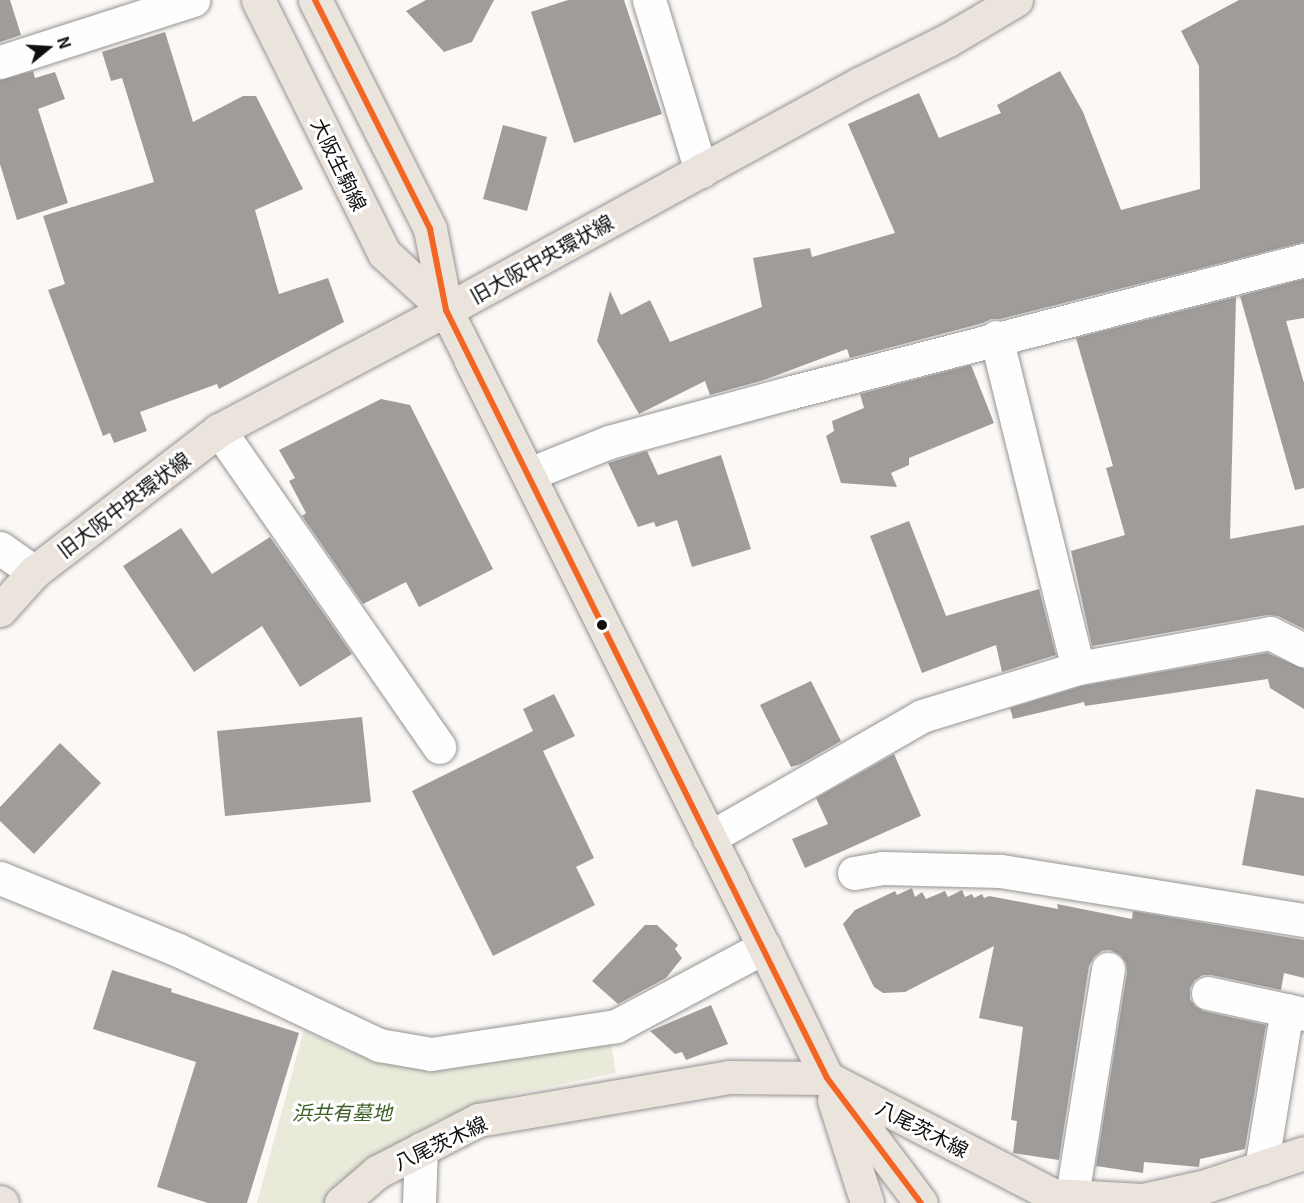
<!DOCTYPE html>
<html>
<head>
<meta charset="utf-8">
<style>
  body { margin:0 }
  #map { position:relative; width:1304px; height:1203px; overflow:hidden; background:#fbf8f5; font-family:Georgia,"Noto Sans JP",serif }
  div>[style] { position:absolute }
  .cemetery>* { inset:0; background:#e9eada }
  .building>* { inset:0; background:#9f9c9a }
  .roads { filter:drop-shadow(0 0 2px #959493) drop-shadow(0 0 2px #959493) }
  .minor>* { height:33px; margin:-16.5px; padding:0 16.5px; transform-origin:16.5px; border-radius:16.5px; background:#fefefe }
  .major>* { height:33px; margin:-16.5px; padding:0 16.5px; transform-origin:16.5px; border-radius:16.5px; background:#ebe4dc }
  .bus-1>* { height:6px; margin:-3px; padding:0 3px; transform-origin:3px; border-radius:3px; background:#f26522 }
  .dots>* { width:16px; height:16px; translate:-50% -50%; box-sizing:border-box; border:3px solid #fff; border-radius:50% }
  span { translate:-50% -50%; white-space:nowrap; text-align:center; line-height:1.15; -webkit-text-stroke:6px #fff; paint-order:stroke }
  .street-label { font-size:20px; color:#0f0f0f }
  .park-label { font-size:20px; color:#3d6025; font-style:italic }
  .north { position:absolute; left:18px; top:18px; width:60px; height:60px; -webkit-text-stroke:4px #fff; paint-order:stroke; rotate:72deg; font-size:16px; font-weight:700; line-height:24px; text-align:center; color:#0f0f0f }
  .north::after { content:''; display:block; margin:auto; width:21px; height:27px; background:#0f0f0f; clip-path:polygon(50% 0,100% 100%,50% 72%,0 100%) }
</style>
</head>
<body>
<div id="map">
  <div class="cemetery">
    <i style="clip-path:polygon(304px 1030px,352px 1053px,403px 1063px,467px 1066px,611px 1044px,616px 1073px,514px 1094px,436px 1121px,363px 1167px,326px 1203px,257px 1203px)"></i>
  </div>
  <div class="building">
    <i style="clip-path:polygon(0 0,10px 0,21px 35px,0 42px)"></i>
    <i style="clip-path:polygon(426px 0,494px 0,472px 42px,444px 52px,406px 11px)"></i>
    <i style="clip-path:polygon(568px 0,624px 0,662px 114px,574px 143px,531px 12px)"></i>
    <i style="clip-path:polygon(1239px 0,1304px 0,1304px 242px,1000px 319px,991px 319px,983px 323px,850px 358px,847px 349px,764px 380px,710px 395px,705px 381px,639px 414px,597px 341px,610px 291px,621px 315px,650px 300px,670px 342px,762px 307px,753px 258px,810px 248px,812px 257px,895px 233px,848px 124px,919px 93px,939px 138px,1001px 113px,997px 105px,1060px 71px,1083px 112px,1121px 210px,1200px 189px,1199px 66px,1181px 31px)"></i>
    <i style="clip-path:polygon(165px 32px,193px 122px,243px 96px,256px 96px,303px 189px,255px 210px,279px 294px,328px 278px,344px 322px,219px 389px,217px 384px,140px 412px,147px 431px,114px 443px,110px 433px,103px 436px,48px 290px,65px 284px,43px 216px,154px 182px,122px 78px,111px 81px,102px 52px)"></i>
    <i style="clip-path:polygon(33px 71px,35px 78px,55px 72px,65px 99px,38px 109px,68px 203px,17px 220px,0 164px,0 80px)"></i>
    <i style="clip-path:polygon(503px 125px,547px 137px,527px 211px,483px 199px)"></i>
    <i style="clip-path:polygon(1304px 279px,1304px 318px,1286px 321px,1304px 383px,1304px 488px,1295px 490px,1240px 296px)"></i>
    <i style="clip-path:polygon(1236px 297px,1230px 539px,1304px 525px,1304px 629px,1278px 616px,1267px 615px,1092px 646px,1071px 551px,1125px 535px,1106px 468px,1113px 466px,1076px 338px)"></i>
    <i style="clip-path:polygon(971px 365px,994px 423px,909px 458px,909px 465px,891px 473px,897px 487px,841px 483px,826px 436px,834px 431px,832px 421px,864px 408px,860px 394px)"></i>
    <i style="clip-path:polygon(381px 399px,410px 405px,493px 569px,419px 607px,406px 582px,363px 604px,302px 516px,306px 513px,289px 481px,295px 478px,279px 450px)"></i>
    <i style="clip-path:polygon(647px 451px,658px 475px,721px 455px,751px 549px,692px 567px,677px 520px,656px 527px,654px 522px,638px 527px,608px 463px)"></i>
    <i style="clip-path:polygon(909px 521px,946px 616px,1039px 589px,1056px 655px,1002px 672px,996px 645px,922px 673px,870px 536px)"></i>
    <i style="clip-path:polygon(181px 528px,212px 574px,270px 537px,352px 654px,300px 687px,262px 626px,194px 672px,123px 566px)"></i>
    <i style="clip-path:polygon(1267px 653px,1304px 669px,1304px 709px,1270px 688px,1268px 679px,1085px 706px,1084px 702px,1013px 719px,1010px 708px,1082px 686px)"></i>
    <i style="clip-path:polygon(811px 681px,841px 741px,801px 764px,791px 767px,760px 705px)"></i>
    <i style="clip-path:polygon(554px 694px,575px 736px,543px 751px,594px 858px,576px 867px,595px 905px,493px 956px,412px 791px,533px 731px,523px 709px)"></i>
    <i style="clip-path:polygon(362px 717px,371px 802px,225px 816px,217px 731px)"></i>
    <i style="clip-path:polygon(60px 743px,101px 783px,34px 854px,0 821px,0 807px)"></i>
    <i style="clip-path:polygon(894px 754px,921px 816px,805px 868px,792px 839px,828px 824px,816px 798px)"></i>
    <i style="clip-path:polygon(1256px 789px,1304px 798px,1304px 876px,1242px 865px)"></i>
    <i style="clip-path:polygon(912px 888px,915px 897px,922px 892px,926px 899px,945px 891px,948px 897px,962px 890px,965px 897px,972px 894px,974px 898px,982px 894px,984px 898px,989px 896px,1058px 909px,1057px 904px,1132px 919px,1133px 911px,1304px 940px,1304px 978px,1284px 973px,1281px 990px,1211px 975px,1203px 975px,1195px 980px,1190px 988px,1190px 999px,1195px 1006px,1203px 1011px,1266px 1025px,1245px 1149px,1200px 1159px,1199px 1167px,1144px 1162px,1143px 1173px,1096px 1166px,1127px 972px,1126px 963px,1120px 955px,1110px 950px,1102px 951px,1094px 957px,1089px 966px,1059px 1160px,1013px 1153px,1017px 1121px,1011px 1120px,1023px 1027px,979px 1018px,994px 946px,905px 992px,883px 993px,874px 987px,843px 924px,855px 910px,895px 891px,897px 895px)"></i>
    <i style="clip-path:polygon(645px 925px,657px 925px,678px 945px,675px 949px,682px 958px,666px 978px,618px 1004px,592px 981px)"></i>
    <i style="clip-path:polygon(112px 970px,172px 989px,171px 992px,299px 1033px,247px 1203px,208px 1203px,157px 1187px,196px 1062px,93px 1029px)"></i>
    <i style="clip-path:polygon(711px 1005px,728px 1044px,686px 1060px,682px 1052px,675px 1054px,650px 1031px)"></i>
  </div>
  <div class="roads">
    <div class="minor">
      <i style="left:649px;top:0;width:179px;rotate:73.1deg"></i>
      <i style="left:0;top:62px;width:203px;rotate:-17.8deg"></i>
      <i style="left:996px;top:337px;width:341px;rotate:76.1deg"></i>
      <i style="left:219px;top:430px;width:386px;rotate:55.2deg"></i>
      <i style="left:529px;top:474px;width:86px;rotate:-21.8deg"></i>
      <i style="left:609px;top:442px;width:190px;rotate:-15.3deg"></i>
      <i style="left:792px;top:392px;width:529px;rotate:-14.46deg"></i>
      <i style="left:0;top:548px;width:42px;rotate:35.2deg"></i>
      <i style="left:709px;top:838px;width:245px;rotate:-29.8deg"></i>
      <i style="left:922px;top:716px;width:163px;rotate:-17.1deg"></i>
      <i style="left:1078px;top:668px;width:195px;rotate:-10.3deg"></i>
      <i style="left:1270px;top:633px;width:38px;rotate:27deg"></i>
      <i style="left:854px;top:873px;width:29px;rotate:-10deg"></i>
      <i style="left:883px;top:868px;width:118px;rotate:1.5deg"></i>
      <i style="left:1001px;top:871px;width:307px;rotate:9.2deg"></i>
      <i style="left:0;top:878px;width:190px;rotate:22deg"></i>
      <i style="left:176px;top:949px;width:225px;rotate:25.3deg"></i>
      <i style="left:379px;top:1045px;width:53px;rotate:9.8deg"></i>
      <i style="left:431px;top:1054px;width:187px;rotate:-8.6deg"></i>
      <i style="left:616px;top:1026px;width:168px;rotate:-28.1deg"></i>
      <i style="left:1208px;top:993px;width:98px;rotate:12.3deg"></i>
      <i style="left:1261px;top:1168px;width:160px;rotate:-80.7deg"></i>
      <i style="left:1072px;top:1196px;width:230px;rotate:-81deg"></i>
      <i style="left:419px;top:1203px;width:54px;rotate:-87.9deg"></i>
    </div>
    <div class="major">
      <i style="left:258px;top:0;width:283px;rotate:63.5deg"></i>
      <i style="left:384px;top:253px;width:84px;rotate:42.6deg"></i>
      <i style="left:315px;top:0;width:256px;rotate:63.3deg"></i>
      <i style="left:430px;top:229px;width:83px;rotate:78.8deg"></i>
      <i style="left:446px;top:310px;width:712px;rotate:63.47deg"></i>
      <i style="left:764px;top:947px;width:145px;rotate:64.3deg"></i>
      <i style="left:827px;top:1078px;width:156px;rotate:53.1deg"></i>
      <i style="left:0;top:610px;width:51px;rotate:-48.2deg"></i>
      <i style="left:34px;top:572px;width:233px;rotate:-37.5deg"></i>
      <i style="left:219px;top:430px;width:257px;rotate:-27.9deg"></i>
      <i style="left:446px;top:310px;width:471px;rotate:-28.7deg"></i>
      <i style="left:859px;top:84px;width:99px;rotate:-26.3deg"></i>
      <i style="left:948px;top:40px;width:79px;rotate:-30.5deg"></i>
      <i style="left:834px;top:1100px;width:108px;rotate:72.2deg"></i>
      <i style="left:0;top:1202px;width:2px;rotate:27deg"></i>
      <i style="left:341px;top:1203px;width:48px;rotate:-40.7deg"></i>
      <i style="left:377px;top:1172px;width:114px;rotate:-27.2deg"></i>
      <i style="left:478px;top:1120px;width:255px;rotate:-9.7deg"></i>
      <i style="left:729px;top:1077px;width:98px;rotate:0.6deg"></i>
      <i style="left:827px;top:1078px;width:254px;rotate:27.4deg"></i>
      <i style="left:1053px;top:1195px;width:89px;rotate:3.2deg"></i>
      <i style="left:1142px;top:1200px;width:66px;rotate:-12.3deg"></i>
      <i style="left:1206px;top:1186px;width:103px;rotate:-18.6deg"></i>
    </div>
  </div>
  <div class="bus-1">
    <i style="left:315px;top:0;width:256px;rotate:63.3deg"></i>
    <i style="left:430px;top:229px;width:83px;rotate:78.8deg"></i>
    <i style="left:446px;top:310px;width:857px;rotate:63.61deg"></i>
    <i style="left:827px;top:1078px;width:156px;rotate:53.1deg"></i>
  </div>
  <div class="dots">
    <i style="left:602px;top:625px;background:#0f0f0f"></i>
  </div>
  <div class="street-label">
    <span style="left:340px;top:164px;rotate:64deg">大阪生駒線</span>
    <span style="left:541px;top:258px;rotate:-29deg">旧大阪中央環状線</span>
    <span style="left:123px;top:504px;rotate:-37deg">旧大阪中央環状線</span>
    <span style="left:923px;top:1128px;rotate:27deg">八尾茨木線</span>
    <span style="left:440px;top:1142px;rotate:-25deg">八尾茨木線</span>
  </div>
  <div class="park-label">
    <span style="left:342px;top:1111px">浜共有墓地</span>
  </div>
  <div class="north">N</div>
</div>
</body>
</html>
